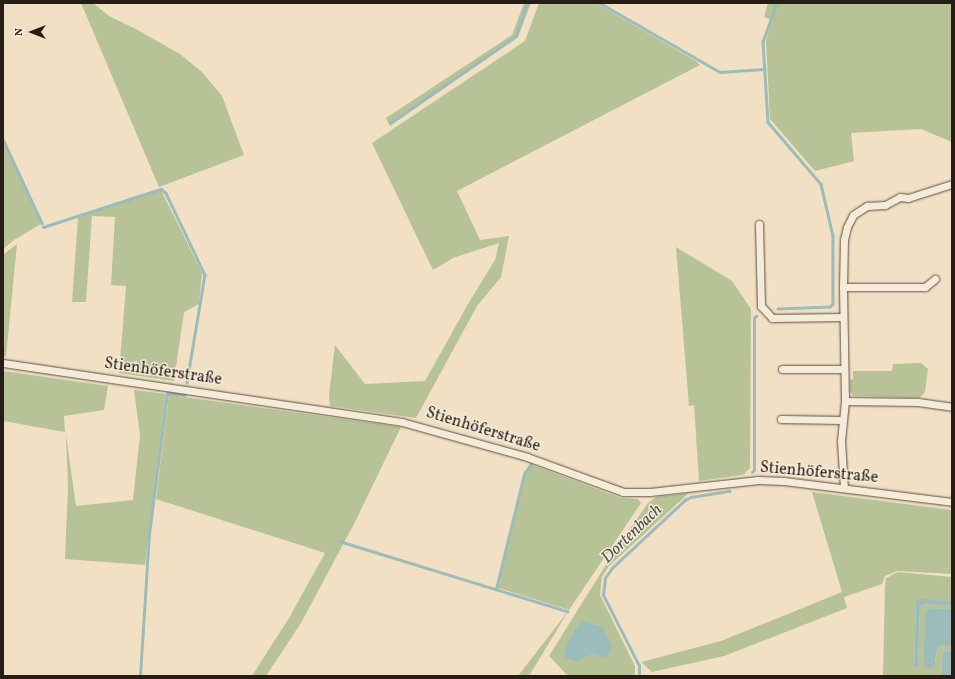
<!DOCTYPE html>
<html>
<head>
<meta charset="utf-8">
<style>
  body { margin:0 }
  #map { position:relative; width:955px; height:679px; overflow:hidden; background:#f1e0c4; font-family:Vollkorn,serif }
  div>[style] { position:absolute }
  .green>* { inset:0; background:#b7c397 }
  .water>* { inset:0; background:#9cbbbb }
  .stream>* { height:2.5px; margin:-1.25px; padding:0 1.25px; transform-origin:1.25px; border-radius:1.25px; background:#9cbbbb }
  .roads { filter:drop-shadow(0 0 1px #5a4e42) drop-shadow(0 0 1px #5a4e42) }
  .street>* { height:7px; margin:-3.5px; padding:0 3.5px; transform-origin:3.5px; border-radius:3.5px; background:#f6ebd9 }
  span { translate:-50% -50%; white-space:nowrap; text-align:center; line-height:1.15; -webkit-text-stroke:3px #f6ebd9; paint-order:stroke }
  .street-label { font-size:16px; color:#271d16 }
  .water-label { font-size:17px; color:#505450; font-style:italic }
  .frame { position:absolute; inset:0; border:4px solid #271d16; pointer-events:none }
  .north { position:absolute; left:12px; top:12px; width:40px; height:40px; -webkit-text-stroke:3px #f6ebd9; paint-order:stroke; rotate:270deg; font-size:11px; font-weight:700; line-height:16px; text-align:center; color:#271d16 }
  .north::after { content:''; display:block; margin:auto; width:14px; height:18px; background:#271d16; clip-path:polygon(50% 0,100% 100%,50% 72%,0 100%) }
</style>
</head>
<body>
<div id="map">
  <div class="green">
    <i style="clip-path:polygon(81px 3px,93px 3px,109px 16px,136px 29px,180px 54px,202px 72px,222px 96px,244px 155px,159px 187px)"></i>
    <i style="clip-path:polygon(524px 3px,531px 3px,518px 37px,390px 126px,386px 118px,512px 35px)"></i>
    <i style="clip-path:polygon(539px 3px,596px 3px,696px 61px,700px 65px,457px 191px,480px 240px,509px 236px,501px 277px,477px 306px,416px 418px,330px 406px,329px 395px,335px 345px,365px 384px,425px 381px,468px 304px,495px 260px,499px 243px,453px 258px,433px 270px,372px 143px,525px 41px)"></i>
    <i style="clip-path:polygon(768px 3px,952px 3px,952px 142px,921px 129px,851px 133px,854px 161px,815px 171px,770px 119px,766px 41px,772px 20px,764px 17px)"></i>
    <i style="clip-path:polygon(3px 141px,41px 224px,14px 240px,3px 249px)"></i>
    <i style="clip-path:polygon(161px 190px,202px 273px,199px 304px,184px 312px,174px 381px,119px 373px,126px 286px,111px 285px,115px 217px,92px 216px,86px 302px,72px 302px,78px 217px)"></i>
    <i style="clip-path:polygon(17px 244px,6px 357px,3px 356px,3px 255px)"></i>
    <i style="clip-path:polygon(676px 247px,732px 281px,751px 309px,750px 468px,743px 475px,699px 481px,694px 405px,689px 406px)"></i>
    <i style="clip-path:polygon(921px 363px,928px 369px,925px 392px,919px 398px,853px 396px,850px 391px,850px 380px,853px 379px,853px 371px,892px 371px,893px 364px)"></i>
    <i style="clip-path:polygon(3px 371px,108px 386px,104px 410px,64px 416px,65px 432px,3px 421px)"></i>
    <i style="clip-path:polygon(134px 390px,166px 394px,145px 565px,65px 559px,68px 487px,66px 435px,76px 506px,133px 500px,140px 435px)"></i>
    <i style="clip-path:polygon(169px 395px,401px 427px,355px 522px,301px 623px,266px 676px,252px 676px,289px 618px,325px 553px,156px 499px)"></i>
    <i style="clip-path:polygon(532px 465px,621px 498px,638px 499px,641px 503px,569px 610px,529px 676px,518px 676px,569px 610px,498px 588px,525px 475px)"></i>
    <i style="clip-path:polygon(812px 492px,952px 510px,952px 574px,897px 571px,885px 576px,882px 584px,844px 597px,847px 608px,724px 656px,652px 672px,641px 662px,721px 641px,842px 592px)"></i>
    <i style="clip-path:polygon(689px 493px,609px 566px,602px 577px,600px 595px,635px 666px,635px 676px,568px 676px,549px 656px,617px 547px,648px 503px,656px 497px)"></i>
    <i style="clip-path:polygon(898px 572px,952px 577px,952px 601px,916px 600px,914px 666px,916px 667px,918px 666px,920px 608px,923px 604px,952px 606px,952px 609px,929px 608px,935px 663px,938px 647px,941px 645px,952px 647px,952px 651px,946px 650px,943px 653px,941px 676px,883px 675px,885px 586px,886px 578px)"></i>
  </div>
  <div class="water">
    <i style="clip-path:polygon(918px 599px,952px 601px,952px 606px,923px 604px,920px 608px,918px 667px,916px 667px,914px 666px,916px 600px)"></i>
    <i style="clip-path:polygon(929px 608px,952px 609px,952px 647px,941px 645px,938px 647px,934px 667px,930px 668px,926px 667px,924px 664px,925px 617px)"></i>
    <i style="clip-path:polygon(583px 621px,602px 627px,612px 646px,610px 652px,604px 658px,592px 654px,577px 661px,566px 658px,564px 651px,575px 629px)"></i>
    <i style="clip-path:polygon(946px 650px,952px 651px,952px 676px,941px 676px,943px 653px)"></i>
  </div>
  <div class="stream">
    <i style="left:600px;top:3px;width:138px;rotate:29.9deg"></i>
    <i style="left:720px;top:72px;width:45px;rotate:-3.8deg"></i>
    <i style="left:777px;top:3px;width:41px;rotate:109.7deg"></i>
    <i style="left:763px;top:42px;width:80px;rotate:86.4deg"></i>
    <i style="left:768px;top:122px;width:82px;rotate:49.5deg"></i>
    <i style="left:821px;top:184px;width:53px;rotate:77deg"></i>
    <i style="left:833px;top:236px;width:68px;rotate:90deg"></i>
    <i style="left:833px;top:304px;width:4px;rotate:135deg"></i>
    <i style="left:830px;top:307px;width:52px;rotate:177.8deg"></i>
    <i style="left:390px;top:123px;width:153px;rotate:-34.6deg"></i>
    <i style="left:516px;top:36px;width:35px;rotate:-72deg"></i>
    <i style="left:3px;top:139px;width:93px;rotate:65.1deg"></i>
    <i style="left:43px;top:227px;width:124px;rotate:-17.9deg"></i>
    <i style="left:161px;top:189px;width:6px;rotate:39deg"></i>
    <i style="left:166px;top:193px;width:91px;rotate:64.6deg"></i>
    <i style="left:205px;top:275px;width:109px;rotate:99.5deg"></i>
    <i style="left:752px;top:472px;width:3px;rotate:-45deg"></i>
    <i style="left:754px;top:470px;width:152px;rotate:-90deg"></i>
    <i style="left:754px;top:318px;width:3px;rotate:-45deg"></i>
    <i style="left:339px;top:541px;width:239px;rotate:17.1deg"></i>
    <i style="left:496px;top:589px;width:118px;rotate:-76.3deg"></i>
    <i style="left:524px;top:474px;width:12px;rotate:-55deg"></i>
    <i style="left:140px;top:676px;width:142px;rotate:-86.4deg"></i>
    <i style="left:149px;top:534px;width:142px;rotate:-82.7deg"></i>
    <i style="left:167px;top:393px;width:18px;rotate:6deg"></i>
    <i style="left:639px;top:676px;width:10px;rotate:-90deg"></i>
    <i style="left:639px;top:666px;width:80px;rotate:-116.9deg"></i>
    <i style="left:603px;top:595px;width:17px;rotate:-83deg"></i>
    <i style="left:605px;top:578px;width:12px;rotate:-55deg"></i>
    <i style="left:612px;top:568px;width:100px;rotate:-43deg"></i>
    <i style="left:685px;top:500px;width:7px;rotate:-27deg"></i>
    <i style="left:691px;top:497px;width:39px;rotate:-9deg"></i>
  </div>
  <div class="roads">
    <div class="street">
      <i style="left:759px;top:224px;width:82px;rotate:88.6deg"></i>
      <i style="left:761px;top:306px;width:16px;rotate:47deg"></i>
      <i style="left:772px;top:318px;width:71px;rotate:-0.8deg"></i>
      <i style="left:843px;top:287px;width:82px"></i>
      <i style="left:925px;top:287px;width:13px;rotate:-39deg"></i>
      <i style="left:3px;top:363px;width:403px;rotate:8.4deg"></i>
      <i style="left:402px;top:422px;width:130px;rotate:15.6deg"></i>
      <i style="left:527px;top:457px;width:102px;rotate:20deg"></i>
      <i style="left:623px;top:492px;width:27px"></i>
      <i style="left:650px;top:492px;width:109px;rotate:-6.3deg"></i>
      <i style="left:758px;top:480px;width:26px;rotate:2deg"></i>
      <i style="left:784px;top:481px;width:169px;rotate:7.1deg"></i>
      <i style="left:782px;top:369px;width:62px"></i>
      <i style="left:845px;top:401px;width:73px;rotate:0.8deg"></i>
      <i style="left:918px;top:402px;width:34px;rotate:8deg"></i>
      <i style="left:781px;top:419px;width:62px;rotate:0.9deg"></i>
      <i style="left:844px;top:488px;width:47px;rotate:-93.7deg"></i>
      <i style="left:841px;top:441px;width:40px;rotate:-84.3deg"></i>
      <i style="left:845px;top:401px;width:114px;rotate:-91deg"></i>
      <i style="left:843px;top:287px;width:47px;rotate:-88.8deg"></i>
      <i style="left:844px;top:240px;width:13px;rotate:-77deg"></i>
      <i style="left:847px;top:227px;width:13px;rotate:-63deg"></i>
      <i style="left:853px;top:215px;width:17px;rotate:-33deg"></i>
      <i style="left:867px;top:206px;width:18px;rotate:-3deg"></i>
      <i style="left:885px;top:205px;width:17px;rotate:-28deg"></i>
      <i style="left:900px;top:197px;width:8px;rotate:7deg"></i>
      <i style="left:908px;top:198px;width:46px;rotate:-17.7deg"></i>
    </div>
  </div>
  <div class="street-label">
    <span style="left:163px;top:372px;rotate:8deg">Stienhöferstraße</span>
    <span style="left:483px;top:430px;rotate:17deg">Stienhöferstraße</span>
    <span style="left:819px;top:473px;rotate:5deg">Stienhöferstraße</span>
  </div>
  <div class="water-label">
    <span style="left:632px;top:534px;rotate:-44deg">Dortenbach</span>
  </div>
  <div class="frame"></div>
  <div class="north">N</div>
</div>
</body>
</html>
